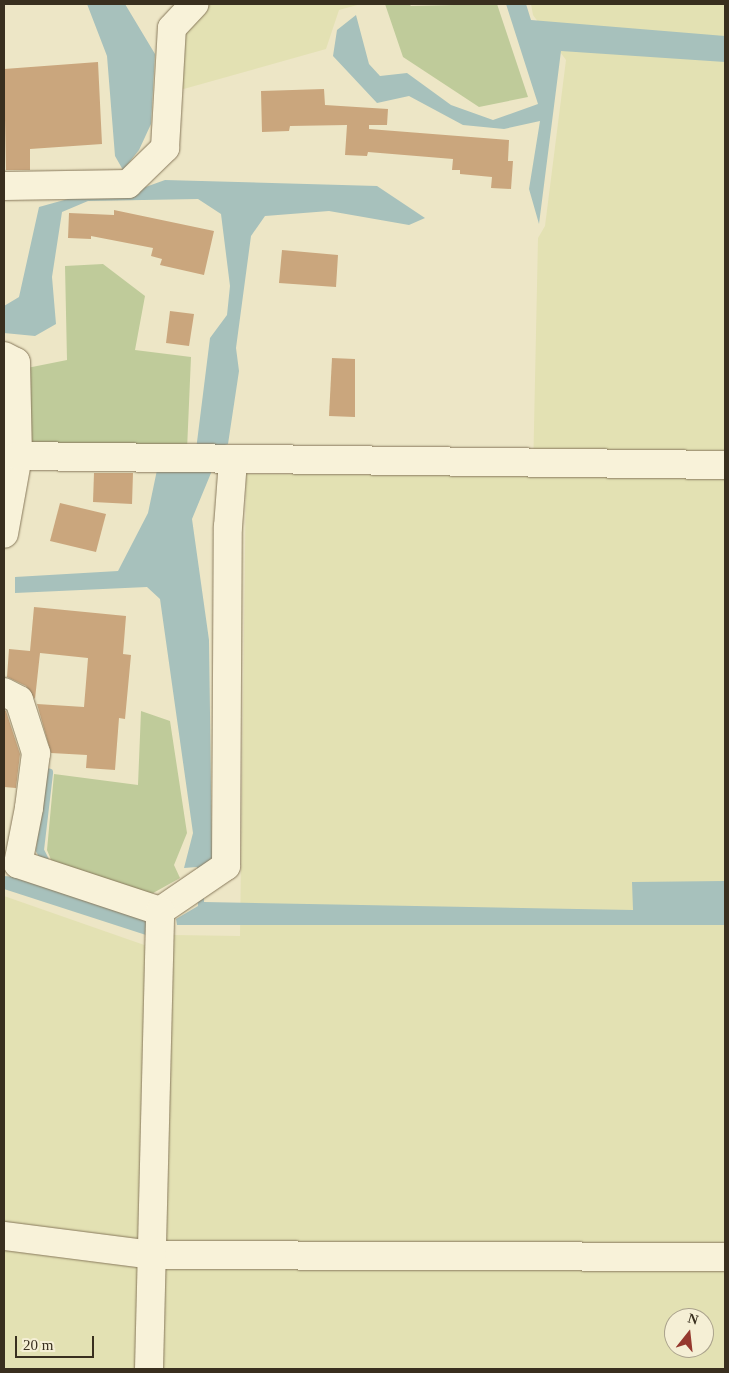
<!DOCTYPE html>
<html>
<head>
<meta charset="utf-8">
<style>
  body { margin:0 }
  #map { position:relative; width:729px; height:1373px; overflow:hidden; background:#ede6c6; font-family:Georgia,serif }
  div>[style] { position:absolute }
  .farmland>* { inset:0; background:#e3e1b3 }
  .green>* { inset:0; background:#bfcb9a }
  .water>* { inset:0; background:#a7c1bc }
  .stream>* { height:8px; margin:-4px; padding:0 4px; transform-origin:4px; border-radius:4px; background:#a7c1bc }
  .building>* { inset:0; background:#caa67d }
  .roads { filter:drop-shadow(0 0 1px #88795c) drop-shadow(0 0 1px #88795c) }
  .minor>* { height:28px; margin:-14px; padding:0 14px; transform-origin:14px; border-radius:14px; background:#f8f2d9 }
  span { translate:-50% -50%; white-space:nowrap; text-align:center; line-height:1.15; -webkit-text-stroke:5px #f5efd5; paint-order:stroke }
  .frame { position:absolute; inset:0; border:5px solid #392f1f; pointer-events:none }
  .north { position:absolute; left:664px; top:1308px; width:50px; height:50px; box-sizing:border-box; background:#f5efd5; border:1px solid #aaa28c; border-radius:50%; rotate:16deg; font-size:14px; font-weight:700; line-height:20px; text-align:center; color:#392f1f }
  .north::after { content:''; display:block; margin:auto; width:18px; height:22px; background:#95392e; clip-path:polygon(50% 0,100% 100%,50% 72%,0 100%) }
  .scale { position:absolute; left:15px; top:1336px; width:79px; height:22px; box-sizing:border-box; border:2px solid #392f1f; border-top:0; padding-left:6px; font-size:15px; line-height:18px; white-space:nowrap; color:#392f1f; -webkit-text-stroke:4px #f5efd5; paint-order:stroke }
</style>
</head>
<body>
<div id="map">
  <div class="farmland">
    <i style="clip-path:polygon(207px 4px,361px 4px,339px 10px,326px 49px,173px 92px,180px 39px)"></i>
    <i style="clip-path:polygon(evenodd,531px 4px,725px 4px,725px 1369px,160px 1369px,173px 935px,240px 936px,246px 474px,533px 475px,538px 238px,545px 226px,566px 60px,533px 15px,531px 4px,674px 1318px,704px 1318px,704px 1348px,674px 1348px,674px 1318px)"></i>
    <i style="clip-path:polygon(4px 896px,150px 947px,138px 1369px,4px 1369px)"></i>
  </div>
  <div class="green">
    <i style="clip-path:polygon(385px 4px,409px 4px,411px 6px,497px 4px,528px 97px,479px 107px,403px 57px)"></i>
    <i style="clip-path:polygon(103px 264px,145px 296px,135px 350px,191px 357px,187px 450px,31px 446px,27px 368px,67px 360px,65px 266px)"></i>
    <i style="clip-path:polygon(141px 711px,170px 721px,187px 833px,174px 865px,180px 878px,146px 897px,54px 867px,47px 850px,54px 774px,138px 785px)"></i>
  </div>
  <div class="water">
    <i style="clip-path:polygon(87px 4px,125px 4px,155px 54px,151px 124px,139px 150px,123px 170px,115px 156px,107px 56px)"></i>
    <i style="clip-path:polygon(506px 4px,526px 4px,531px 20px,725px 36px,725px 62px,561px 51px,539px 224px,529px 189px,540px 121px,504px 129px,463px 125px,409px 96px,377px 103px,333px 56px,337px 30px,356px 15px,369px 64px,380px 76px,407px 73px,451px 105px,493px 120px,538px 104px)"></i>
    <i style="clip-path:polygon(165px 180px,377px 186px,425px 218px,409px 225px,329px 211px,265px 216px,251px 236px,236px 348px,239px 371px,228px 444px,212px 449px,211px 473px,192px 519px,209px 640px,212px 859px,203px 866px,204px 902px,633px 910px,632px 882px,725px 881px,725px 925px,177px 925px,176px 919px,198px 906px,197px 867px,184px 868px,193px 833px,160px 599px,147px 587px,15px 593px,15px 577px,118px 571px,148px 513px,157px 470px,194px 466px,210px 338px,227px 315px,230px 286px,221px 214px,198px 199px,88px 201px,62px 212px,52px 277px,56px 324px,35px 336px,4px 333px,4px 306px,19px 297px,39px 207px,75px 197px,140px 189px)"></i>
    <i style="clip-path:polygon(4px 876px,15px 877px,147px 919px,146px 935px,4px 889px)"></i>
  </div>
  <div class="stream">
    <i style="left:48px;top:866px;width:18px;rotate:-117deg"></i>
    <i style="left:40px;top:850px;width:78px;rotate:-83.3deg"></i>
  </div>
  <div class="building">
    <i style="clip-path:polygon(98px 62px,102px 144px,30px 149px,30px 170px,6px 170px,4px 69px)"></i>
    <i style="clip-path:polygon(324px 89px,325px 105px,388px 109px,387px 125px,369px 125px,369px 129px,509px 140px,508px 161px,513px 161px,511px 189px,491px 188px,492px 177px,460px 174px,460px 170px,452px 170px,453px 159px,368px 152px,367px 156px,345px 155px,347px 125px,290px 126px,289px 131px,262px 132px,261px 91px)"></i>
    <i style="clip-path:polygon(114px 210px,214px 231px,204px 275px,160px 265px,162px 259px,151px 256px,153px 248px,91px 236px,91px 239px,68px 238px,69px 213px,114px 215px)"></i>
    <i style="clip-path:polygon(282px 250px,338px 255px,336px 287px,279px 283px)"></i>
    <i style="clip-path:polygon(170px 311px,194px 314px,189px 346px,166px 343px)"></i>
    <i style="clip-path:polygon(332px 358px,355px 359px,355px 417px,329px 416px)"></i>
    <i style="clip-path:polygon(94px 473px,133px 473px,132px 504px,93px 502px)"></i>
    <i style="clip-path:polygon(60px 503px,106px 514px,96px 552px,50px 541px)"></i>
    <i style="clip-path:polygon(34px 607px,126px 616px,123px 654px,131px 655px,125px 719px,119px 718px,115px 770px,86px 768px,87px 755px,51px 753px,37px 704px,84px 707px,88px 658px,40px 653px,35px 699px,26px 686px,7px 677px,9px 649px,30px 651px)"></i>
    <i style="clip-path:polygon(4px 710px,6px 711px,20px 754px,16px 788px,4px 787px)"></i>
  </div>
  <div class="roads">
    <div class="minor">
      <i style="left:4px;top:186px;width:124px;rotate:-0.9deg"></i>
      <i style="left:128px;top:184px;width:52px;rotate:-44.2deg"></i>
      <i style="left:165px;top:148px;width:120px;rotate:-86.7deg"></i>
      <i style="left:172px;top:28px;width:33px;rotate:-47deg"></i>
      <i style="left:4px;top:356px;width:13px;rotate:27deg"></i>
      <i style="left:16px;top:362px;width:94px;rotate:88.8deg"></i>
      <i style="left:18px;top:456px;width:79px;rotate:100.2deg"></i>
      <i style="left:18px;top:456px;width:707px;rotate:0.73deg"></i>
      <i style="left:4px;top:692px;width:17px;rotate:28deg"></i>
      <i style="left:19px;top:700px;width:56px;rotate:72.2deg"></i>
      <i style="left:36px;top:753px;width:55px;rotate:97.3deg"></i>
      <i style="left:29px;top:808px;width:57px;rotate:101.1deg"></i>
      <i style="left:18px;top:864px;width:150px;rotate:18.3deg"></i>
      <i style="left:160px;top:911px;width:80px;rotate:-34.3deg"></i>
      <i style="left:226px;top:866px;width:339px;rotate:-89.7deg"></i>
      <i style="left:228px;top:527px;width:66px;rotate:-85.7deg"></i>
      <i style="left:4px;top:1236px;width:149px;rotate:7.3deg"></i>
      <i style="left:152px;top:1255px;width:573px;rotate:0.2deg"></i>
      <i style="left:149px;top:1369px;width:458px;rotate:-88.6deg"></i>
    </div>
  </div>
  <div class="frame"></div>
  <div class="north">N</div>
  <div class="scale">20 m</div>
</div>
</body>
</html>
